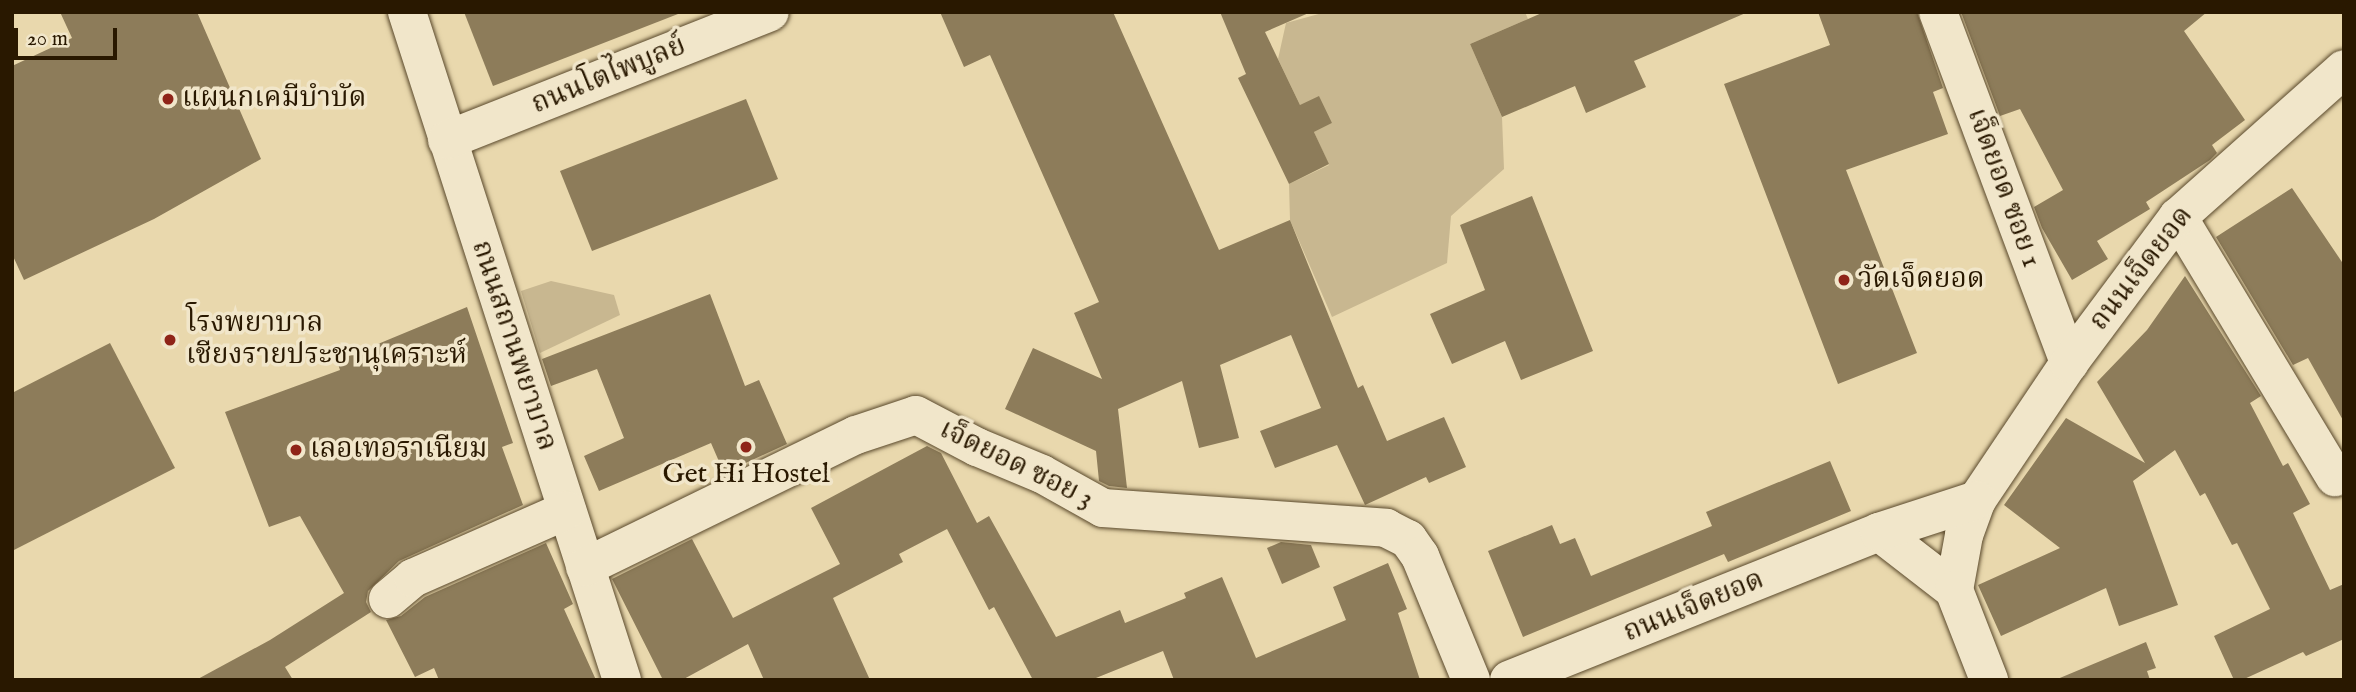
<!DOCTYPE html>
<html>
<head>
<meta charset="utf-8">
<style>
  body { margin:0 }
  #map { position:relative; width:2356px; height:692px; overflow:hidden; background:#e9d8ad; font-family:"IM FELL English","Noto Serif Thai",serif }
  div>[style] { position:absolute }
  .green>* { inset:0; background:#c8b790 }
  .building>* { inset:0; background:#8d7c5a }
  .roads { filter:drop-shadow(0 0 2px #59482b) drop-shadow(0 0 2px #59482b) }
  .minor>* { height:38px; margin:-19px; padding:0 19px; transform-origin:19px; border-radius:19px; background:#f1e6ca }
  .dots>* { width:19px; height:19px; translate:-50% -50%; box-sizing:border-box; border:4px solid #f1e6ca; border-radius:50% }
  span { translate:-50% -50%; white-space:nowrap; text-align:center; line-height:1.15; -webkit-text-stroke:7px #f1e6ca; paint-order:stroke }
  .street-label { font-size:28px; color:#291800 }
  .poi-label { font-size:28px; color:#291800 }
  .left { translate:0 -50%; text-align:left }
  .frame { position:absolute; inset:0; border:14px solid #291800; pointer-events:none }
  .scale { position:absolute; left:14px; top:28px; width:103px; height:32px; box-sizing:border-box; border:4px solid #291800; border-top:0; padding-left:9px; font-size:21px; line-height:24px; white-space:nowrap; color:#291800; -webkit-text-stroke:5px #f1e6ca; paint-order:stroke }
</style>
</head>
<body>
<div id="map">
  <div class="green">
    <i style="clip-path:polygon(1326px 12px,1525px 12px,1528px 19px,1470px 44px,1502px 117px,1504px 169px,1451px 216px,1447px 263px,1332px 317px,1290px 220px,1289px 184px,1329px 165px,1314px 132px,1332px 123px,1300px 105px,1278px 59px,1286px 23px)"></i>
    <i style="clip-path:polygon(551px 281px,614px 295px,620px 315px,540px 353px,521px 291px)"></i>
  </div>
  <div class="building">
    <i style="clip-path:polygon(60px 12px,197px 12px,261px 159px,154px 219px,24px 280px,12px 254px,12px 66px,72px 38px)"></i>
    <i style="clip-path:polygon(464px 12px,677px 12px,678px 14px,493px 86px)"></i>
    <i style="clip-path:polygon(940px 12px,1113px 12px,1219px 250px,1290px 220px,1358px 388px,1363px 385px,1387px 441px,1444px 417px,1466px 467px,1429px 483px,1426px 477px,1365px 505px,1337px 445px,1275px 468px,1260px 431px,1321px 408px,1291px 335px,1220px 365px,1239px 438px,1199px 448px,1182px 381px,1118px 409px,1127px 488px,1109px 486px,1099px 481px,1096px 451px,1005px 409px,1033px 348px,1102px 379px,1074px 313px,1099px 302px,990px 55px,964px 67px)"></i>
    <i style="clip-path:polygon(1220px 12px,1311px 12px,1265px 32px,1300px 105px,1319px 96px,1332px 123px,1314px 132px,1329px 164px,1289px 184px,1238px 78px,1246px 74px)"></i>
    <i style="clip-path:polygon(1544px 12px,1748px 12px,1634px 61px,1646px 87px,1586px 113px,1575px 86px,1502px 117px,1470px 44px)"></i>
    <i style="clip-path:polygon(1818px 12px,1917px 12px,1943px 88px,1933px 92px,1948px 134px,1846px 170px,1917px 353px,1838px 384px,1724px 84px,1830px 45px)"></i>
    <i style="clip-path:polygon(1961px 12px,2207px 12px,2184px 31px,2245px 120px,2212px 145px,2217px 153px,2210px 160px,2146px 202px,2150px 209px,2097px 241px,2108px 259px,2072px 280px,2042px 228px,2034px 207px,2063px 190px,2020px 109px,2000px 116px)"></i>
    <i style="clip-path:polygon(746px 99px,778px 179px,592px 251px,560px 171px)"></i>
    <i style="clip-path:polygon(2292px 188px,2344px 265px,2344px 422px,2308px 358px,2293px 365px,2216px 237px)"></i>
    <i style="clip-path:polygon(1532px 196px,1593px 351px,1521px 380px,1505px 341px,1452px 364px,1430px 314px,1485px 290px,1460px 225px)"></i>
    <i style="clip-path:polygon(2185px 276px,2261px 396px,2250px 403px,2283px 466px,2288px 463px,2310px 504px,2293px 513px,2330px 590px,2344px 584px,2344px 639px,2306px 656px,2303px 652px,2242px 680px,2234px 680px,2214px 636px,2270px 609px,2237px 543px,2232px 545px,2205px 493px,2200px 496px,2175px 450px,2133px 481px,2178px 605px,2119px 626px,2106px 588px,2001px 636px,1978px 585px,2060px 548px,2004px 505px,2066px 418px,2145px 463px,2097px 382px,2147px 330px)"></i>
    <i style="clip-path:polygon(710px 294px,745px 386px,759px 380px,787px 444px,724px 473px,711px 443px,599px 491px,584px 456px,624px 438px,597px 369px,551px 386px,542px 359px)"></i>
    <i style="clip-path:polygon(467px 307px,513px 443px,502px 447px,523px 505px,399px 561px,368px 591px,366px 602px,371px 612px,285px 667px,293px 680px,196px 680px,270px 640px,344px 593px,300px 516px,269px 527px,225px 412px,340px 370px,337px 361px)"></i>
    <i style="clip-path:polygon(110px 343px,175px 468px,12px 551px,12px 393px)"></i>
    <i style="clip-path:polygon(927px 446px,941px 453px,977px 523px,989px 516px,1056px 637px,1120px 610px,1125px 623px,1186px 598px,1184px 593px,1222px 577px,1256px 658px,1346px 620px,1333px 587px,1388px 563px,1407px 609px,1398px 613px,1420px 680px,1174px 680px,1163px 651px,1091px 680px,1033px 680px,994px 607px,989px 610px,947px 529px,899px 554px,903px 562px,833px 598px,870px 680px,764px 680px,748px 644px,682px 680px,663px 680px,612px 579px,692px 539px,733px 618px,840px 564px,811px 508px)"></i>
    <i style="clip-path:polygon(1830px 461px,1851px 511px,1728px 562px,1724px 554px,1523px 637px,1488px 551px,1552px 525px,1560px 544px,1575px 538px,1591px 576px,1712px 526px,1706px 512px)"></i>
    <i style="clip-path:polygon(1281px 542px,1311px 545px,1320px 567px,1282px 584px,1267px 548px)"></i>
    <i style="clip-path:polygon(546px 543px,573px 604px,564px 609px,596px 680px,439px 680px,434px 668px,415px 677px,386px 620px,401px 616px,425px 597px)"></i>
    <i style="clip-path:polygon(2146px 642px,2156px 668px,2147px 671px,2150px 680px,2055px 680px)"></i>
  </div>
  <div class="roads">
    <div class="minor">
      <i style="left:407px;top:12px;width:702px;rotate:72.16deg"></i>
      <i style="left:1938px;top:12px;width:375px;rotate:69.5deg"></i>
      <i style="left:447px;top:140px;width:347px;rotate:-21.6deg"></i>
      <i style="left:2178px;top:217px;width:304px;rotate:58.9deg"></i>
      <i style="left:1879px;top:532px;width:95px;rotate:37.7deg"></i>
      <i style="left:585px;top:567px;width:301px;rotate:-26deg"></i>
      <i style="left:856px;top:435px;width:63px;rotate:-18.4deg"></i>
      <i style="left:916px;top:415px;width:69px;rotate:27.7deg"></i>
      <i style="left:977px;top:447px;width:70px;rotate:22.6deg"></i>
      <i style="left:1042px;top:474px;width:70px;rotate:29.1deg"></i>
      <i style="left:1103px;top:508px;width:284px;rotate:4deg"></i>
      <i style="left:1386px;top:528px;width:25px;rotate:27deg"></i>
      <i style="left:1408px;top:539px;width:21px;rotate:55deg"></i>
      <i style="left:1420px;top:556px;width:134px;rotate:67.6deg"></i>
      <i style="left:1954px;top:590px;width:56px;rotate:-79.7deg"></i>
      <i style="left:1964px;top:535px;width:37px;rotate:-70deg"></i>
      <i style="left:1977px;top:500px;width:165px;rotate:-56.1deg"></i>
      <i style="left:2069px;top:363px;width:182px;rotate:-53.3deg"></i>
      <i style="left:2178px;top:217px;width:222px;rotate:-41.7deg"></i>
      <i style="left:1954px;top:590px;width:97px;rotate:68.7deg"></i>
      <i style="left:388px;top:599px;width:33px;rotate:-40deg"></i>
      <i style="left:413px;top:578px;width:168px;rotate:-23.8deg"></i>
      <i style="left:1509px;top:680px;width:399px;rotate:-21.8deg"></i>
      <i style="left:1879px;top:532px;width:103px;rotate:-18.1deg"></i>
    </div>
  </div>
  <div class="dots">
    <i style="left:168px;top:99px;background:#8f2418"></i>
    <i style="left:1844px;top:280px;background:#8f2418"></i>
    <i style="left:170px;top:340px;background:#8f2418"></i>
    <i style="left:746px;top:447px;background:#8f2418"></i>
    <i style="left:296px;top:450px;background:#8f2418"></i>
  </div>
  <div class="street-label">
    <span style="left:609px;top:76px;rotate:-22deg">ถนนโตไพบูลย์</span>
    <span style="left:2003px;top:188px;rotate:70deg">เจ็ดยอด ซอย 1</span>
    <span style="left:2142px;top:269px;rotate:-52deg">ถนนเจ็ดยอด</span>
    <span style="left:513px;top:346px;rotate:72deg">ถนนสถานพยาบาล</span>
    <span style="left:1016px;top:465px;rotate:26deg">เจ็ดยอด ซอย 3</span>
    <span style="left:1694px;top:607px;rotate:-22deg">ถนนเจ็ดยอด</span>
  </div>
  <div class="poi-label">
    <span class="left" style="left:182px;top:99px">แผนกเคมีบำบัด</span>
    <span class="left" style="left:1858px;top:280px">วัดเจ็ดยอด</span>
    <span class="left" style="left:186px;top:340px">โรงพยาบาล<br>เชียงรายประชานุเคราะห์</span>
    <span class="left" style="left:310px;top:450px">เลอเทอราเนียม</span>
    <span style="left:746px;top:475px">Get Hi Hostel</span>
  </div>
  <div class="frame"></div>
  <div class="scale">20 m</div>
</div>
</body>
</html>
